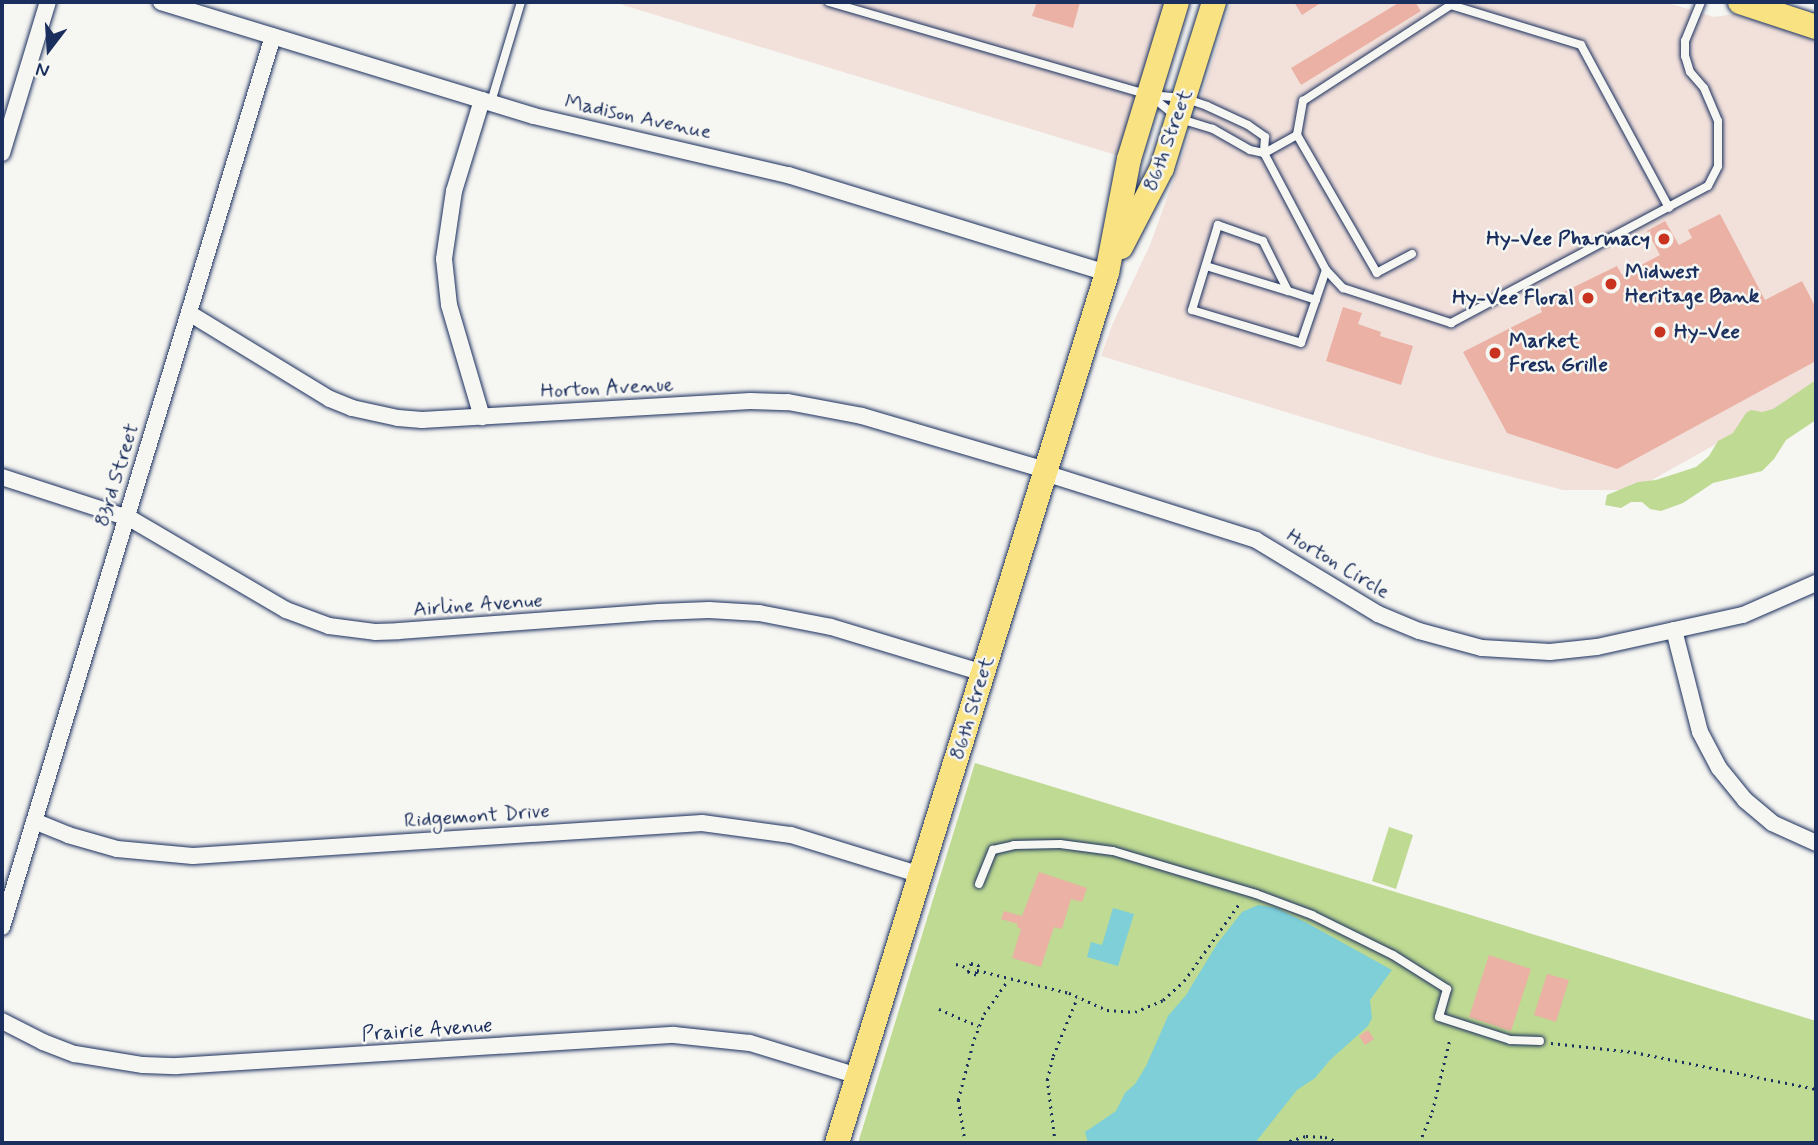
<!DOCTYPE html>
<html>
<head>
<meta charset="utf-8">
<style>
  body { margin:0 }
  #map { position:relative; width:1818px; height:1145px; overflow:hidden; background:#f6f6f2; font-family:Mynerve,sans-serif }
  div>[style] { position:absolute }
  .built>* { inset:0; background:#f2e1db }
  .green>* { inset:0; background:#bfda92 }
  .water>* { inset:0; background:#7ecfd8 }
  .building>* { inset:0; background:#eab1a4 }
  .path>* { height:2.5px; margin-top:-1.25px; transform-origin:0; background:repeating-linear-gradient(90deg,#1b2f5e 0 2px,transparent 0 7px) }
  .roads { filter:drop-shadow(0 0 2px #1b2f5e) drop-shadow(0 0 2px #1b2f5e) }
  .lane>* { height:8px; margin:-4px; padding:0 4px; transform-origin:4px; border-radius:4px; background:#f6f6f2 }
  .street>* { height:16px; margin:-8px; padding:0 8px; transform-origin:8px; border-radius:8px; background:#f6f6f2 }
  .primary>* { height:24px; margin:-12px; padding:0 12px; transform-origin:12px; border-radius:12px; background:#f8e281 }
  .dots>* { width:19px; height:19px; translate:-50% -50%; box-sizing:border-box; border:4px solid #f6f6f2; border-radius:50% }
  span { translate:-50% -50%; white-space:nowrap; text-align:center; line-height:1.15; -webkit-text-stroke:5px #f6f6f2; paint-order:stroke }
  .street-label { font-size:21px; color:#1b2f5e }
  .poi-label { font-size:21px; color:#1b2f5e; font-weight:700 }
  .right { translate:-100% -50%; text-align:right }
  .left { translate:0 -50%; text-align:left }
  .frame { position:absolute; inset:0; border:4px solid #1b2f5e; pointer-events:none }
  .north { position:absolute; left:14px; top:14px; width:70px; height:70px; -webkit-text-stroke:5px #f6f6f2; paint-order:stroke; rotate:197deg; font-size:19px; font-weight:700; line-height:28px; text-align:center; color:#1b2f5e }
  .north::after { content:''; display:block; margin:auto; width:24px; height:32px; background:#1b2f5e; clip-path:polygon(50% 0,100% 100%,50% 72%,0 100%) }
</style>
</head>
<body>
<div id="map">
  <div class="built">
    <i style="clip-path:polygon(613px 2px,1177px 2px,1129px 159px)"></i>
    <i style="clip-path:polygon(1231px 2px,1665px 2px,1714px 17px,1734px 14px,1816px 40px,1816px 388px,1634px 490px,1563px 490px,1431px 456px,1101px 356px,1113px 323px,1150px 245px,1184px 151px)"></i>
  </div>
  <div class="green">
    <i style="clip-path:polygon(1816px 380px,1816px 420px,1786px 440px,1774px 459px,1762px 471px,1713px 483px,1683px 503px,1661px 511px,1650px 509px,1642px 502px,1631px 502px,1621px 508px,1605px 505px,1607px 495px,1638px 482px,1656px 480px,1696px 467px,1709px 456px,1718px 441px,1733px 433px,1746px 413px,1751px 410px,1762px 412px,1773px 409px)"></i>
    <i style="clip-path:polygon(975px 763px,1816px 1021px,1816px 1143px,858px 1143px)"></i>
    <i style="clip-path:polygon(1389px 827px,1413px 835px,1396px 889px,1372px 881px)"></i>
  </div>
  <div class="water">
    <i style="clip-path:polygon(1258px 905px,1276px 908px,1307px 923px,1392px 970px,1370px 1000px,1372px 1018px,1368px 1026px,1330px 1060px,1315px 1078px,1297px 1090px,1255px 1143px,1088px 1143px,1085px 1132px,1116px 1111px,1125px 1093px,1135px 1084px,1146px 1066px,1168px 1016px,1186px 995px,1217px 944px,1242px 912px)"></i>
    <i style="clip-path:polygon(1113px 908px,1134px 914px,1118px 966px,1087px 957px,1091px 942px,1102px 945px)"></i>
  </div>
  <div class="building">
    <i style="clip-path:polygon(1037px 2px,1080px 2px,1073px 28px,1032px 16px)"></i>
    <i style="clip-path:polygon(1294px 2px,1322px 2px,1302px 15px)"></i>
    <i style="clip-path:polygon(1400px 2px,1415px 2px,1421px 11px,1301px 85px,1291px 68px)"></i>
    <i style="clip-path:polygon(1720px 214px,1765px 300px,1802px 281px,1816px 308px,1816px 361px,1617px 469px,1507px 433px,1463px 352px,1542px 312px,1539px 304px,1617px 266px,1622px 275px,1660px 255px,1647px 231px,1665px 221px,1679px 245px,1692px 238px,1688px 230px)"></i>
    <i style="clip-path:polygon(1343px 307px,1362px 313px,1358px 324px,1381px 332px,1380px 336px,1413px 346px,1401px 385px,1326px 361px)"></i>
    <i style="clip-path:polygon(1039px 872px,1087px 888px,1082px 902px,1071px 899px,1062px 929px,1054px 927px,1041px 967px,1012px 958px,1021px 929px,1017px 927px,1018px 924px,1001px 919px,1004px 911px,1022px 916px)"></i>
    <i style="clip-path:polygon(1489px 955px,1531px 969px,1511px 1031px,1469px 1017px)"></i>
    <i style="clip-path:polygon(1547px 974px,1569px 980px,1556px 1022px,1534px 1015px)"></i>
    <i style="clip-path:polygon(1368px 1030px,1374px 1039px,1365px 1045px,1359px 1036px)"></i>
  </div>
  <div class="path">
    <i style="left:971px;top:963px;width:8px;rotate:14deg"></i>
    <i style="left:979px;top:965px;width:10px;rotate:107deg"></i>
    <i style="left:976px;top:975px;width:9px;rotate:-159deg"></i>
    <i style="left:968px;top:972px;width:9px;rotate:-72deg"></i>
    <i style="left:956px;top:964px;width:14px;rotate:17deg"></i>
    <i style="left:977px;top:970px;width:95px;rotate:14deg"></i>
    <i style="left:1069px;top:993px;width:42px;rotate:24.1deg"></i>
    <i style="left:1107px;top:1010px;width:28px;rotate:4deg"></i>
    <i style="left:1135px;top:1012px;width:30px;rotate:-23deg"></i>
    <i style="left:1163px;top:1000px;width:28px;rotate:-42deg"></i>
    <i style="left:1184px;top:981px;width:98px;rotate:-54.5deg"></i>
    <i style="left:939px;top:1009px;width:43px;rotate:23.6deg"></i>
    <i style="left:1551px;top:1043px;width:83px;rotate:6.2deg"></i>
    <i style="left:1634px;top:1052px;width:186px;rotate:11.5deg"></i>
    <i style="left:965px;top:1143px;width:44px;rotate:-99.2deg"></i>
    <i style="left:958px;top:1100px;width:63px;rotate:-75.3deg"></i>
    <i style="left:974px;top:1039px;width:27px;rotate:-68deg"></i>
    <i style="left:984px;top:1014px;width:42px;rotate:-54.8deg"></i>
    <i style="left:1055px;top:1143px;width:64px;rotate:-97.2deg"></i>
    <i style="left:1047px;top:1080px;width:25px;rotate:-76deg"></i>
    <i style="left:1053px;top:1056px;width:63px;rotate:-67.5deg"></i>
    <i style="left:1283px;top:1143px;width:24px;rotate:-17deg"></i>
    <i style="left:1306px;top:1136px;width:19px;rotate:3deg"></i>
    <i style="left:1325px;top:1137px;width:18px;rotate:19deg"></i>
    <i style="left:1419px;top:1143px;width:34px;rotate:-67deg"></i>
    <i style="left:1432px;top:1112px;width:76px;rotate:-76.3deg"></i>
  </div>
  <div class="roads">
    <div class="lane">
      <i style="left:829px;top:2px;width:333px;rotate:16.2deg"></i>
      <i style="left:1149px;top:95px;width:35px;rotate:5deg"></i>
      <i style="left:1184px;top:98px;width:24px;rotate:19deg"></i>
      <i style="left:1207px;top:106px;width:45px;rotate:24.9deg"></i>
      <i style="left:1248px;top:125px;width:21px;rotate:35deg"></i>
      <i style="left:1265px;top:137px;width:16px;rotate:94deg"></i>
      <i style="left:1264px;top:153px;width:14px;rotate:-168deg"></i>
      <i style="left:1250px;top:150px;width:43px;rotate:-150.4deg"></i>
      <i style="left:1213px;top:129px;width:37px;rotate:-163deg"></i>
      <i style="left:1178px;top:118px;width:35px;rotate:-141deg"></i>
      <i style="left:491px;top:102px;width:104px;rotate:-73.3deg"></i>
      <i style="left:1297px;top:135px;width:38px;rotate:151deg"></i>
      <i style="left:1264px;top:153px;width:132px;rotate:62.1deg"></i>
      <i style="left:1326px;top:270px;width:25px;rotate:47deg"></i>
      <i style="left:1343px;top:288px;width:114px;rotate:18deg"></i>
      <i style="left:1451px;top:323px;width:291px;rotate:-28.1deg"></i>
      <i style="left:1708px;top:186px;width:22px;rotate:-63deg"></i>
      <i style="left:1718px;top:166px;width:45px;rotate:-90deg"></i>
      <i style="left:1718px;top:121px;width:36px;rotate:-113deg"></i>
      <i style="left:1704px;top:88px;width:21px;rotate:-131deg"></i>
      <i style="left:1690px;top:72px;width:17px;rotate:-107deg"></i>
      <i style="left:1685px;top:56px;width:15px;rotate:-90deg"></i>
      <i style="left:1685px;top:41px;width:42px;rotate:-67.7deg"></i>
      <i style="left:1412px;top:254px;width:40px;rotate:152deg"></i>
      <i style="left:1377px;top:273px;width:160px;rotate:-120.1deg"></i>
      <i style="left:1297px;top:135px;width:35px;rotate:-80deg"></i>
      <i style="left:1303px;top:101px;width:176px;rotate:-33deg"></i>
      <i style="left:1451px;top:5px;width:136px;rotate:17.1deg"></i>
      <i style="left:1581px;top:45px;width:185px;rotate:61.6deg"></i>
      <i style="left:1206px;top:266px;width:86px;rotate:17deg"></i>
      <i style="left:1316px;top:300px;width:29px;rotate:-162deg"></i>
      <i style="left:1288px;top:291px;width:56px;rotate:-116.6deg"></i>
      <i style="left:1263px;top:241px;width:48px;rotate:-160.4deg"></i>
      <i style="left:1218px;top:225px;width:89px;rotate:107deg"></i>
      <i style="left:1192px;top:310px;width:114px;rotate:16.8deg"></i>
      <i style="left:1301px;top:343px;width:77px;rotate:-71.1deg"></i>
      <i style="left:979px;top:884px;width:37px;rotate:-68deg"></i>
      <i style="left:993px;top:850px;width:22px;rotate:-13deg"></i>
      <i style="left:1014px;top:845px;width:46px;rotate:-1.2deg"></i>
      <i style="left:1060px;top:844px;width:53px;rotate:7.5deg"></i>
      <i style="left:1113px;top:851px;width:149px;rotate:16.7deg"></i>
      <i style="left:1256px;top:894px;width:60px;rotate:20.6deg"></i>
      <i style="left:1312px;top:915px;width:90px;rotate:26.3deg"></i>
      <i style="left:1393px;top:955px;width:64px;rotate:32.2deg"></i>
      <i style="left:1447px;top:989px;width:29px;rotate:106deg"></i>
      <i style="left:1439px;top:1017px;width:75px;rotate:17.9deg"></i>
      <i style="left:1510px;top:1040px;width:30px;rotate:2deg"></i>
    </div>
    <div class="street">
      <i style="left:161px;top:2px;width:390px;rotate:17deg"></i>
      <i style="left:534px;top:116px;width:261px;rotate:13.1deg"></i>
      <i style="left:788px;top:175px;width:334px;rotate:17.1deg"></i>
      <i style="left:482px;top:100px;width:95px;rotate:107.1deg"></i>
      <i style="left:454px;top:191px;width:69px;rotate:98.4deg"></i>
      <i style="left:444px;top:259px;width:46px;rotate:83.8deg"></i>
      <i style="left:449px;top:305px;width:117px;rotate:73.6deg"></i>
      <i style="left:2px;top:153px;width:158px;rotate:-73.1deg"></i>
      <i style="left:189px;top:313px;width:165px;rotate:31.4deg"></i>
      <i style="left:330px;top:399px;width:24px;rotate:22deg"></i>
      <i style="left:352px;top:408px;width:47px;rotate:12.3deg"></i>
      <i style="left:398px;top:418px;width:24px;rotate:5deg"></i>
      <i style="left:422px;top:420px;width:329px;rotate:-3.3deg"></i>
      <i style="left:750px;top:401px;width:38px;rotate:2deg"></i>
      <i style="left:788px;top:402px;width:75px;rotate:10.7deg"></i>
      <i style="left:862px;top:416px;width:192px;rotate:16.4deg"></i>
      <i style="left:1045px;top:473px;width:221px;rotate:17.6deg"></i>
      <i style="left:1256px;top:540px;width:143px;rotate:31.2deg"></i>
      <i style="left:1378px;top:614px;width:44px;rotate:22.5deg"></i>
      <i style="left:1419px;top:631px;width:65px;rotate:15.1deg"></i>
      <i style="left:1482px;top:648px;width:68px;rotate:3.4deg"></i>
      <i style="left:1550px;top:652px;width:47px;rotate:-6.1deg"></i>
      <i style="left:1597px;top:647px;width:149px;rotate:-12.4deg"></i>
      <i style="left:1743px;top:615px;width:80px;rotate:-23.7deg"></i>
      <i style="left:2px;top:477px;width:136px;rotate:18deg"></i>
      <i style="left:131px;top:519px;width:180px;rotate:30.4deg"></i>
      <i style="left:286px;top:610px;width:46px;rotate:20.4deg"></i>
      <i style="left:329px;top:626px;width:46px;rotate:7.4deg"></i>
      <i style="left:375px;top:632px;width:24px;rotate:-2deg"></i>
      <i style="left:399px;top:631px;width:261px;rotate:-4.2deg"></i>
      <i style="left:659px;top:612px;width:50px;rotate:-2.3deg"></i>
      <i style="left:709px;top:610px;width:50px;rotate:3.4deg"></i>
      <i style="left:759px;top:613px;width:73px;rotate:11deg"></i>
      <i style="left:831px;top:627px;width:159px;rotate:16.8deg"></i>
      <i style="left:1674px;top:630px;width:105px;rotate:75.7deg"></i>
      <i style="left:1700px;top:732px;width:41px;rotate:62.2deg"></i>
      <i style="left:1719px;top:768px;width:41px;rotate:50.9deg"></i>
      <i style="left:1745px;top:800px;width:35px;rotate:40deg"></i>
      <i style="left:1772px;top:823px;width:48px;rotate:24.4deg"></i>
      <i style="left:34px;top:821px;width:37px;rotate:22deg"></i>
      <i style="left:68px;top:835px;width:51px;rotate:15.9deg"></i>
      <i style="left:117px;top:849px;width:76px;rotate:5.3deg"></i>
      <i style="left:193px;top:856px;width:510px;rotate:-3.71deg"></i>
      <i style="left:702px;top:823px;width:90px;rotate:7.7deg"></i>
      <i style="left:791px;top:835px;width:136px;rotate:17.1deg"></i>
      <i style="left:2px;top:927px;width:931px;rotate:-73.08deg"></i>
      <i style="left:2px;top:1021px;width:46px;rotate:27.1deg"></i>
      <i style="left:43px;top:1042px;width:34px;rotate:21deg"></i>
      <i style="left:75px;top:1054px;width:69px;rotate:9.2deg"></i>
      <i style="left:143px;top:1065px;width:34px;rotate:2deg"></i>
      <i style="left:177px;top:1066px;width:498px;rotate:-3.6deg"></i>
      <i style="left:674px;top:1035px;width:76px;rotate:6deg"></i>
      <i style="left:750px;top:1043px;width:113px;rotate:17deg"></i>
    </div>
    <div class="primary">
      <i style="left:1740px;top:2px;width:80px;rotate:18.2deg"></i>
      <i style="left:1121px;top:247px;width:89px;rotate:-62.6deg"></i>
      <i style="left:1162px;top:168px;width:174px;rotate:-72.6deg"></i>
      <i style="left:837px;top:1143px;width:911px;rotate:-72.76deg"></i>
      <i style="left:1107px;top:273px;width:116px;rotate:-79.1deg"></i>
      <i style="left:1129px;top:159px;width:164px;rotate:-73deg"></i>
    </div>
  </div>
  <div class="dots">
    <i style="left:1664px;top:239px;background:#c8321e"></i>
    <i style="left:1611px;top:284px;background:#c8321e"></i>
    <i style="left:1588px;top:298px;background:#c8321e"></i>
    <i style="left:1660px;top:332px;background:#c8321e"></i>
    <i style="left:1495px;top:353px;background:#c8321e"></i>
  </div>
  <div class="street-label">
    <span style="left:638px;top:117px;rotate:12deg">Madison Avenue</span>
    <span style="left:1168px;top:140px;rotate:-70deg">86th Street</span>
    <span style="left:607px;top:388px;rotate:-3deg">Horton Avenue</span>
    <span style="left:117px;top:475px;rotate:-73deg">83rd Street</span>
    <span style="left:1338px;top:564px;rotate:31deg">Horton Circle</span>
    <span style="left:478px;top:605px;rotate:-4deg">Airline Avenue</span>
    <span style="left:972px;top:708px;rotate:-73deg">86th Street</span>
    <span style="left:477px;top:816px;rotate:-4deg">Ridgemont Drive</span>
    <span style="left:427px;top:1030px;rotate:-4deg">Prairie Avenue</span>
  </div>
  <div class="poi-label">
    <span class="right" style="left:1650px;top:239px">Hy-Vee Pharmacy</span>
    <span class="left" style="left:1625px;top:284px">Midwest<br>Heritage Bank</span>
    <span class="right" style="left:1574px;top:298px">Hy-Vee Floral</span>
    <span class="left" style="left:1674px;top:332px">Hy-Vee</span>
    <span class="left" style="left:1509px;top:353px">Market<br>Fresh Grille</span>
  </div>
  <div class="frame"></div>
  <div class="north">N</div>
</div>
</body>
</html>
